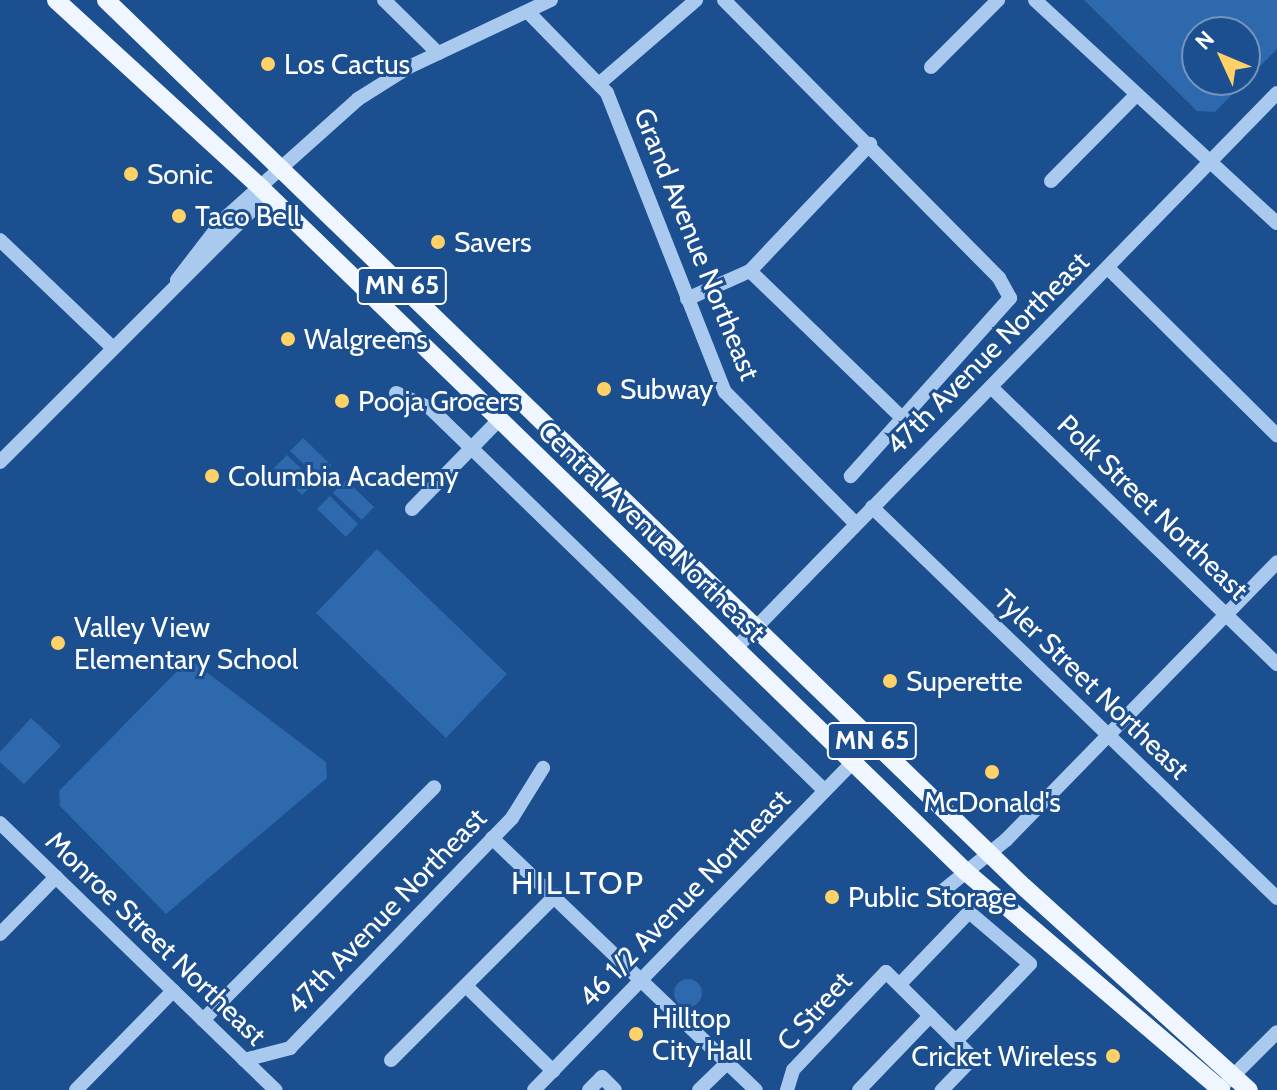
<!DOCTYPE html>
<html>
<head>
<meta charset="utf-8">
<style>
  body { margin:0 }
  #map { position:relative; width:1277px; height:1090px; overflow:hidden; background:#1b4f8f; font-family:Cabin,sans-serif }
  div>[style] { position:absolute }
  .green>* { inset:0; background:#2e69ad }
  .round { border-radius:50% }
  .minor>* { height:14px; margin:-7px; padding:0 7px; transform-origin:7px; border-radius:7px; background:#a9c9ee }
  .major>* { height:18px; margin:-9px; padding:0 9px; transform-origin:9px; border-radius:9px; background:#f0f6ff }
  .dots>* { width:22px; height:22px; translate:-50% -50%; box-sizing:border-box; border:4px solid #1b4f8f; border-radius:50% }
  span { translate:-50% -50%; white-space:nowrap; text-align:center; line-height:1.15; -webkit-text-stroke:6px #1b4f8f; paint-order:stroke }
  .shield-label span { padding:2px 6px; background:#1b4f8f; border:2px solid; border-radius:6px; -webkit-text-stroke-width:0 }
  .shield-label { font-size:26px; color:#fff; font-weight:700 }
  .poi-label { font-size:28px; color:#fff }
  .left { translate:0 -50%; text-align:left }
  .right { translate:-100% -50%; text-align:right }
  .street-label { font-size:28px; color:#fff }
  .quarter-label { font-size:32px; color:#fff; letter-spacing:2px }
  .north { position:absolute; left:1181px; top:16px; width:80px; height:80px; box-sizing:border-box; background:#1b4f8f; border:2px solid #7695bc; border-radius:50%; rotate:314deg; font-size:22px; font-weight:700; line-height:32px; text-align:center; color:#fff }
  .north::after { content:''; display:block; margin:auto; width:28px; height:36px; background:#ffd166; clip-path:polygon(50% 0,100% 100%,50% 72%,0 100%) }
</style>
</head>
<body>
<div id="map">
  <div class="green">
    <i style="clip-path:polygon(evenodd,1084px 0,1277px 0,1277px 49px,1215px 112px,1197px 111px,1084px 0,1197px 32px,1245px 32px,1245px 80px,1197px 80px,1197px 32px)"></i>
    <i style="clip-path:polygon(303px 438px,331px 465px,319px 478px,290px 451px)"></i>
    <i style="clip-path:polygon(287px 455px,315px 482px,302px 495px,274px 468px)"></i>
    <i style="clip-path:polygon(346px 480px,374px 507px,362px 520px,333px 493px)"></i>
    <i style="clip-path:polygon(330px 496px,358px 524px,346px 537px,317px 509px)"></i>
    <i style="clip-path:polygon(377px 549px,507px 674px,446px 738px,316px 613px)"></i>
    <i style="clip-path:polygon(189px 659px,326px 762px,327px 778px,166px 914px,60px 806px,59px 791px)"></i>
    <i style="clip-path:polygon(31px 718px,61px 746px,24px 784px,0 762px,0 752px)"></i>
    <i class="round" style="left:674px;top:979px;width:28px;height:28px"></i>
  </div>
  <div class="minor">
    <i style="left:384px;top:0;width:76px;rotate:44.5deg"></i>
    <i style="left:724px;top:0;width:391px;rotate:45.3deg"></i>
    <i style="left:999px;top:278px;width:23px;rotate:61deg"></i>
    <i style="left:1010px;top:298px;width:239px;rotate:131.8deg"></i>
    <i style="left:1035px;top:0;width:329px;rotate:42.7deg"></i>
    <i style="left:530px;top:14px;width:110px;rotate:45.7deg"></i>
    <i style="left:607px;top:93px;width:321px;rotate:68.5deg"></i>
    <i style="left:725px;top:392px;width:185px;rotate:45.2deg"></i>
    <i style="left:931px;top:67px;width:95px;rotate:-45deg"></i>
    <i style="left:600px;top:83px;width:127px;rotate:-40.8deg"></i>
    <i style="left:1051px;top:181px;width:120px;rotate:-45.3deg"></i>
    <i style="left:0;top:240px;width:155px;rotate:43.7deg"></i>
    <i style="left:1108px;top:268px;width:238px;rotate:44.7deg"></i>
    <i style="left:750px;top:271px;width:209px;rotate:44deg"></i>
    <i style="left:177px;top:280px;width:77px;rotate:-52.4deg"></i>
    <i style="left:224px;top:219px;width:180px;rotate:-41.8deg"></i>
    <i style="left:358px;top:99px;width:60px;rotate:-32.1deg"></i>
    <i style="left:409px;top:67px;width:157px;rotate:-25.3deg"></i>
    <i style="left:687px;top:299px;width:69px;rotate:-24deg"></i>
    <i style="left:750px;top:271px;width:175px;rotate:-46.6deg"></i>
    <i style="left:992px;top:388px;width:397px;rotate:44.1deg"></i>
    <i style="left:396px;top:393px;width:37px;rotate:24deg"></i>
    <i style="left:430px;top:408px;width:549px;rotate:44.11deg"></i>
    <i style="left:0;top:462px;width:355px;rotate:-45deg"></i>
    <i style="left:251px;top:211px;width:25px;rotate:-63deg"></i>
    <i style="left:872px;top:507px;width:563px;rotate:43.99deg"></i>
    <i style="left:412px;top:509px;width:123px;rotate:-45.7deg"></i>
    <i style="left:734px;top:650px;width:778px;rotate:-45.73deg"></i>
    <i style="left:0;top:823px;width:384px;rotate:44.1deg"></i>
    <i style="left:492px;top:838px;width:365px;rotate:43.7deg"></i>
    <i style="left:940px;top:893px;width:85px;rotate:-38.8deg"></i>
    <i style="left:1006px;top:840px;width:388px;rotate:-45.7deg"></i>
    <i style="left:0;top:934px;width:80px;rotate:-45.5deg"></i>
    <i style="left:900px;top:984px;width:100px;rotate:-46.2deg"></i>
    <i style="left:969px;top:912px;width:80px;rotate:40.4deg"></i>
    <i style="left:1030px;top:964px;width:107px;rotate:133.9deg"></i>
    <i style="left:466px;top:986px;width:122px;rotate:44.3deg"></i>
    <i style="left:203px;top:1020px;width:328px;rotate:-45.2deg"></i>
    <i style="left:244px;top:1060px;width:48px;rotate:-14.6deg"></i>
    <i style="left:290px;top:1048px;width:320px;rotate:-46deg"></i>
    <i style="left:512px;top:818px;width:59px;rotate:-58.2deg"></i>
    <i style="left:391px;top:1060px;width:233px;rotate:-45deg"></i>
    <i style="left:1228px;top:1081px;width:69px;rotate:-45deg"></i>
    <i style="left:76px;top:1090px;width:139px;rotate:-45.6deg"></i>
    <i style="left:534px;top:1090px;width:485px;rotate:-45.8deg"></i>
    <i style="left:589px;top:1090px;width:18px;rotate:-45deg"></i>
    <i style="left:602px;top:1077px;width:18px;rotate:45deg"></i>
    <i style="left:699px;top:1090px;width:40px;rotate:-44deg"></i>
    <i style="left:787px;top:1090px;width:21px;rotate:-73deg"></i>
    <i style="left:793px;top:1070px;width:135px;rotate:-46.5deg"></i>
    <i style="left:886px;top:972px;width:122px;rotate:44.7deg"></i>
    <i style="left:973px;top:1058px;width:45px;rotate:134.1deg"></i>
    <i style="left:859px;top:1090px;width:103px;rotate:-46.2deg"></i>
  </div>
  <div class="major">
    <i style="left:56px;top:0;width:280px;rotate:42.5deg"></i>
    <i style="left:262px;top:189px;width:979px;rotate:44.13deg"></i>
    <i style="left:965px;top:871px;width:337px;rotate:40.5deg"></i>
    <i style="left:106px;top:0;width:1277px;rotate:44.02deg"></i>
    <i style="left:1024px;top:887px;width:303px;rotate:42.1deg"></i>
  </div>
  <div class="dots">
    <i style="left:268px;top:64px;background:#ffd166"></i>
    <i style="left:131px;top:174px;background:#ffd166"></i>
    <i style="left:179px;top:216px;background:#ffd166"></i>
    <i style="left:438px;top:242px;background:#ffd166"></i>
    <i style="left:288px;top:339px;background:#ffd166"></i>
    <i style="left:604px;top:389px;background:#ffd166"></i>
    <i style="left:342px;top:401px;background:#ffd166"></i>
    <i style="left:212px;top:476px;background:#ffd166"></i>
    <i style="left:58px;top:643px;background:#ffd166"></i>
    <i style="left:890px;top:681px;background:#ffd166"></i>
    <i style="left:992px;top:772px;background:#ffd166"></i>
    <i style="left:832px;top:897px;background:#ffd166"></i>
    <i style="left:636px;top:1034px;background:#ffd166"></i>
    <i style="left:1113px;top:1056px;background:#ffd166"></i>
  </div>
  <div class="shield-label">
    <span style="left:402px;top:286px">MN 65</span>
    <span style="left:872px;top:741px">MN 65</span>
  </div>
  <div class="poi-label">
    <span class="left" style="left:284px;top:64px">Los Cactus</span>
    <span class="left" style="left:147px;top:174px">Sonic</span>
    <span class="left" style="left:195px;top:216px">Taco Bell</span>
    <span class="left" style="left:454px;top:242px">Savers</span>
    <span class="left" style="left:304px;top:339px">Walgreens</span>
    <span class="left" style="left:620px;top:389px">Subway</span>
    <span class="left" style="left:358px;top:401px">Pooja Grocers</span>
    <span class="left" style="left:228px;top:476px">Columbia Academy</span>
    <span class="left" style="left:74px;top:643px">Valley View<br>Elementary School</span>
    <span class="left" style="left:906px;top:681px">Superette</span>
    <span style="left:992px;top:802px">McDonald's</span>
    <span class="left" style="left:848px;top:897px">Public Storage</span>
    <span class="left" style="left:652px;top:1034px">Hilltop<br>City Hall</span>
    <span class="right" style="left:1097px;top:1056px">Cricket Wireless</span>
  </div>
  <div class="street-label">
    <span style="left:697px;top:244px;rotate:68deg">Grand Avenue Northeast</span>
    <span style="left:987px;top:353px;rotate:-45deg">47th Avenue Northeast</span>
    <span style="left:1153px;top:507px;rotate:44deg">Polk Street Northeast</span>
    <span style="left:652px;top:531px;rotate:44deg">Central Avenue Northeast</span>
    <span style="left:1092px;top:684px;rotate:44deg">Tyler Street Northeast</span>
    <span style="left:684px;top:898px;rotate:-46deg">46 1/2 Avenue Northeast</span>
    <span style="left:386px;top:911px;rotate:-46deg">47th Avenue Northeast</span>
    <span style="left:156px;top:938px;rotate:44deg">Monroe Street Northeast</span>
    <span style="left:814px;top:1011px;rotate:-48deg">C Street</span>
  </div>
  <div class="quarter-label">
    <span style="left:578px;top:883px">HILLTOP</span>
  </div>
  <div class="north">N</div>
</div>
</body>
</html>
